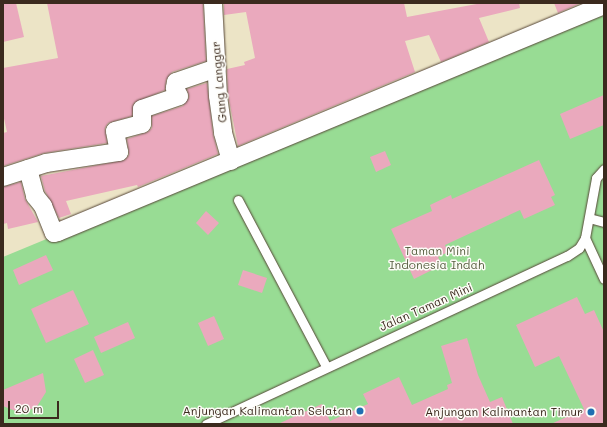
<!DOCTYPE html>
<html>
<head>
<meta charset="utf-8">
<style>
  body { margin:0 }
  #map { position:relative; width:607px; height:427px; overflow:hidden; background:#ece4c6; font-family:Mali,sans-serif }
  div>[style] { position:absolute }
  .green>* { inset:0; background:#98dc94 }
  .building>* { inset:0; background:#eaa9bd }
  .roads { filter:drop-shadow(0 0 1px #564637) drop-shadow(0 0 1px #564637) }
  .lane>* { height:9px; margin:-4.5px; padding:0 4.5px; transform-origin:4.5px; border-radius:4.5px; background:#fff }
  .street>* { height:18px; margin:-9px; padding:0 9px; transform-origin:9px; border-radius:9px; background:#fff }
  .dots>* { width:11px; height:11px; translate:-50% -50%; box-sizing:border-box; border:2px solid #fdfcf7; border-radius:50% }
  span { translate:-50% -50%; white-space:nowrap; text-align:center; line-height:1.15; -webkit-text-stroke:3px #fdfcf7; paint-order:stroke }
  .street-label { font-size:12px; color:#3b2a1e }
  .park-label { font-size:12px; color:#575f41 }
  .poi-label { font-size:12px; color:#3b2a1e }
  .right { translate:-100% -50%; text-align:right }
  .frame { position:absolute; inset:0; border:4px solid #3b2a1e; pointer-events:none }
  .scale { position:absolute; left:8px; top:401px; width:51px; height:18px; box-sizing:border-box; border:2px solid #3b2a1e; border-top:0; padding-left:5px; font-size:12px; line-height:14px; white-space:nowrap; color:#3b2a1e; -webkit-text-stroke:3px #fdfcf7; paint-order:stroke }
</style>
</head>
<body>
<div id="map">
  <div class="green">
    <i style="clip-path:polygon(604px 8px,604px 424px,3px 424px,3px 257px)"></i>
  </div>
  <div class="building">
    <i style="clip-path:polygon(3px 3px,16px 3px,24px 37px,3px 42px)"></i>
    <i style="clip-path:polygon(47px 3px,203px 3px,206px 61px,172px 72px,166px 80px,165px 90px,134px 103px,132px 116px,108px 123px,105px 128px,107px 143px,44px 153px,3px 166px,3px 133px,7px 132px,3px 114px,3px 68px,58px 58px)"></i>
    <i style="clip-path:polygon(224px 3px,404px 3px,407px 17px,482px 3px,519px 3px,520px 8px,479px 18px,489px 42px,441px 62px,429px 35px,405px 41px,415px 72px,238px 146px,228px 95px,227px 69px,245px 65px,244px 62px,255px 58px,246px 12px,224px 15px)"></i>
    <i style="clip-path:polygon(554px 3px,581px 3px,558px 13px)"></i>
    <i style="clip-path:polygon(207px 83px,213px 134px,218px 154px,138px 187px,137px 185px,66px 201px,71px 214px,59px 218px,45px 191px,41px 176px,125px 160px,129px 155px,127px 139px,148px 132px,152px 128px,152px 116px,183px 106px,189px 97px,187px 89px)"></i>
    <i style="clip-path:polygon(604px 95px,604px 125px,570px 139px,560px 114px)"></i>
    <i style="clip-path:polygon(385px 151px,391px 165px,376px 172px,370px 157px)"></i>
    <i style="clip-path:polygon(539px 160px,555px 195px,551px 197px,555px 205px,524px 219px,520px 210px,445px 245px,448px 252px,438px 257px,442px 265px,414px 279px,391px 229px,432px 211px,430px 205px,451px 195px,452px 199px)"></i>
    <i style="clip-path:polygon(21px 182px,25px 199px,38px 222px,8px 229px,7px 223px,3px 224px,3px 187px)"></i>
    <i style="clip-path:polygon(206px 211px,219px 223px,208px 235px,196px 223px)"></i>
    <i style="clip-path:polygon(46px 255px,53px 270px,19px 285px,13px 270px)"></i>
    <i style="clip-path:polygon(243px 270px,267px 278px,262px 293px,238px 285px)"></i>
    <i style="clip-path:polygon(73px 290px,89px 324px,46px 343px,31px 309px)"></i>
    <i style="clip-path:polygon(577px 297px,585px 314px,594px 310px,604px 332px,604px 424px,551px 424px,584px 409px,559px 356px,535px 367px,516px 325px)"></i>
    <i style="clip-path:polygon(214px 316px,224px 339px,208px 346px,198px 323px)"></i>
    <i style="clip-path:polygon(128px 322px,135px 338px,101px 353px,94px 337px)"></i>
    <i style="clip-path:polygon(467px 338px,478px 375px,490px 402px,502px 397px,513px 424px,278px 424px,322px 404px,330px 421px,368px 404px,363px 394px,399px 377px,412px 405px,448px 389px,447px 385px,452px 383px,441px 346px)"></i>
    <i style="clip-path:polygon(93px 350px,104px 375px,85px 383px,74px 359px)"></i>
    <i style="clip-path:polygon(43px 373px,46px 392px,36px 408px,18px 412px,3px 406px,3px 390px)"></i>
  </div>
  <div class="roads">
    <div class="lane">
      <i style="left:238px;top:200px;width:188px;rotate:62.1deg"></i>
      <i style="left:589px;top:218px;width:16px;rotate:15deg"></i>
      <i style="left:585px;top:238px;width:45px;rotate:65.1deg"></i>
      <i style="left:206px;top:424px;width:398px;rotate:-25deg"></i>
      <i style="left:567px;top:256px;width:14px;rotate:-34deg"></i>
      <i style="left:579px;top:248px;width:12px;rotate:-59deg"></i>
      <i style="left:585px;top:238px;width:61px;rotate:-79.6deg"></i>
      <i style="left:596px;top:178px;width:12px;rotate:-48deg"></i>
    </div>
    <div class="street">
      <i style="left:213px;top:3px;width:93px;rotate:86.9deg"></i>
      <i style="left:218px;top:96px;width:37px;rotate:82deg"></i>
      <i style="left:223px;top:133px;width:29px;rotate:74deg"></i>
      <i style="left:28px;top:169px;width:28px;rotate:75deg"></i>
      <i style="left:35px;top:196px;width:13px;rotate:51deg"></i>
      <i style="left:43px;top:206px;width:29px;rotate:68deg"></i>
      <i style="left:54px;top:233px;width:4px;rotate:-14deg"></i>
      <i style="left:58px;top:232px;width:591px;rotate:-22.58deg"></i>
      <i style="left:3px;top:177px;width:45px;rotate:-18deg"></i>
      <i style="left:46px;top:163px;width:74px;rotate:-8.6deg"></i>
      <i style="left:119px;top:152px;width:21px;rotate:-101deg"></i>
      <i style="left:115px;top:131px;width:28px;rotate:-15deg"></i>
      <i style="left:142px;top:124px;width:15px;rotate:-90deg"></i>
      <i style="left:142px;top:109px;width:39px;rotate:-19deg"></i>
      <i style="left:179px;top:96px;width:9px;rotate:-117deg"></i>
      <i style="left:175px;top:88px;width:6px;rotate:-81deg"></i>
      <i style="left:176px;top:82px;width:43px;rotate:-18.9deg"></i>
    </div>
  </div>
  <div class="dots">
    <i style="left:360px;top:411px;background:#1f6fb2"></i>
    <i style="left:591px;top:412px;background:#1f6fb2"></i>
  </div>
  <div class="street-label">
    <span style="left:219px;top:82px;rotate:-95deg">Gang Langgar</span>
    <span style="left:426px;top:307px;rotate:-24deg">Jalan Taman Mini</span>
  </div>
  <div class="park-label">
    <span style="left:437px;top:258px">Taman Mini<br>Indonesia Indah</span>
  </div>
  <div class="poi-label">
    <span class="right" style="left:352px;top:411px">Anjungan Kalimantan Selatan</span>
    <span class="right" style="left:583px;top:412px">Anjungan Kalimantan Timur</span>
  </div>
  <div class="frame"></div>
  <div class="scale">20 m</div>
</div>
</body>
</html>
